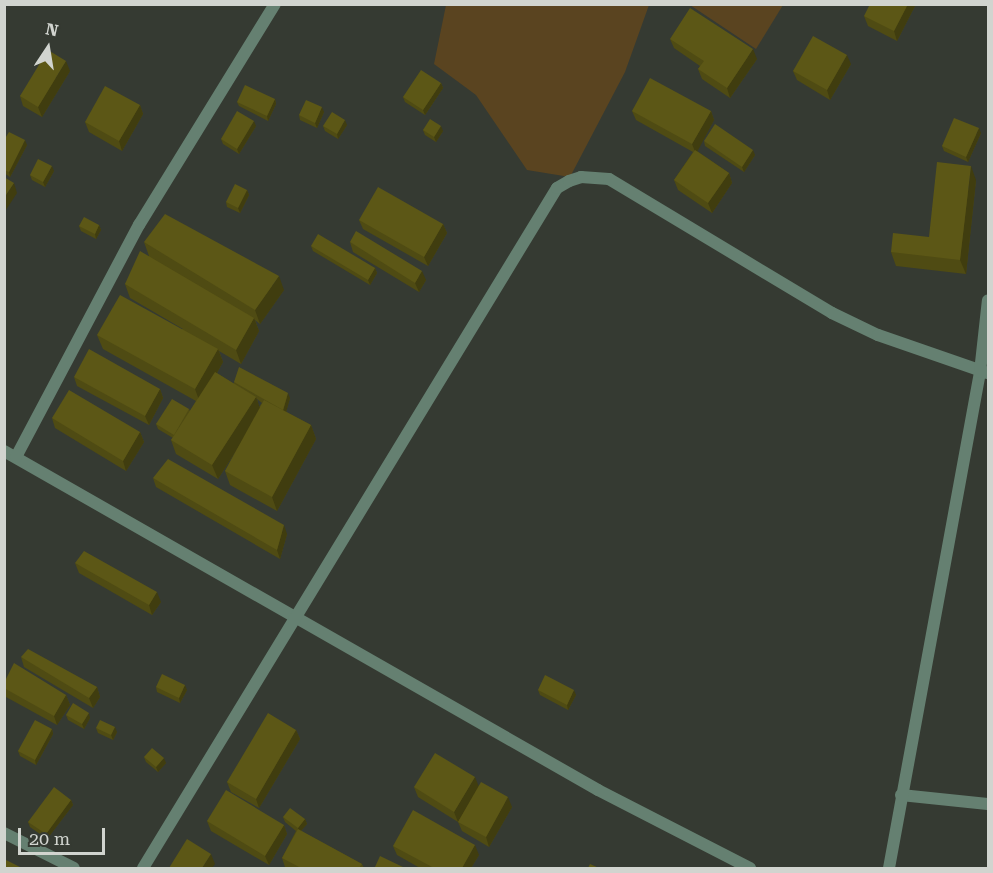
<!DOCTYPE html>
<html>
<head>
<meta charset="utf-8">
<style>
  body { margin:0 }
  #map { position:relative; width:993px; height:873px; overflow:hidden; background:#353a32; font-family:"Roboto Serif",serif }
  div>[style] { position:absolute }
  .green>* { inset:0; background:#5a4420 }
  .minor>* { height:12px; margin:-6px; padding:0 6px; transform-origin:6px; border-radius:6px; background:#658071 }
  .wall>* { inset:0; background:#4f4b13 }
  .shaded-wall>* { inset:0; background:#403d0f }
  .building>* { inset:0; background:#5c5716 }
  span { translate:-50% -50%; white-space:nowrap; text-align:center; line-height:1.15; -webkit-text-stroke:4.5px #353a32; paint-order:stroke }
  .frame { position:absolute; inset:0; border:6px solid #d1d4cf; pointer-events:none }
  .north { position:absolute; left:18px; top:18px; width:60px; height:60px; -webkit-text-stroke:4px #353a32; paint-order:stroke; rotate:12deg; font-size:16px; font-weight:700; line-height:24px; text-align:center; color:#d1d4cf }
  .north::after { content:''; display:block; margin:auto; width:21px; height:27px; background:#d1d4cf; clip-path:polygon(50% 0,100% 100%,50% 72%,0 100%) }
  .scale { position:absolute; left:18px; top:828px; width:87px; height:27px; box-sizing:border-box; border:3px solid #d1d4cf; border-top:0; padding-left:8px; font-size:18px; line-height:21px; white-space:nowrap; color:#d1d4cf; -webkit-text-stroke:4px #353a32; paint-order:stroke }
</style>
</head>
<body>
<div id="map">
  <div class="green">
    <i style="clip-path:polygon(446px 5px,649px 5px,625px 72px,570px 177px,527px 170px,476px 95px,434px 64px)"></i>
    <i style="clip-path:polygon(690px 5px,783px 5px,756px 49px)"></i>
  </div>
  <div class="minor">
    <i style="left:4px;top:451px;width:684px;rotate:29.71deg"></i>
    <i style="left:598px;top:790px;width:171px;rotate:27.2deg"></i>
    <i style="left:16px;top:457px;width:263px;rotate:-62.1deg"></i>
    <i style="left:139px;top:225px;width:259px;rotate:-58.4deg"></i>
    <i style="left:901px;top:795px;width:87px;rotate:5.9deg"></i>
    <i style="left:4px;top:833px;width:78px;rotate:26.6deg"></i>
    <i style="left:143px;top:868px;width:796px;rotate:-58.67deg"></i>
    <i style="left:557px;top:188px;width:14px;rotate:-30deg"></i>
    <i style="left:569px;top:181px;width:13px;rotate:-18deg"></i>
    <i style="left:581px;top:177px;width:28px;rotate:4deg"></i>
    <i style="left:609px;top:179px;width:260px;rotate:31deg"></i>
    <i style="left:832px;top:313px;width:51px;rotate:25.6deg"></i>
    <i style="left:878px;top:335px;width:116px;rotate:19.1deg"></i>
    <i style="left:889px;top:868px;width:504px;rotate:-79.6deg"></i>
    <i style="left:980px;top:372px;width:72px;rotate:-83.7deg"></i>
  </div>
  <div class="wall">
    <i style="clip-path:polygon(916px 4px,897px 41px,868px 26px,864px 16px)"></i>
    <i style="clip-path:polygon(670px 39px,757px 59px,730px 98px,702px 79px,698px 69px,700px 66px,674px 48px)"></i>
    <i style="clip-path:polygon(851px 64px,830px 100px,797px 80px,793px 71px)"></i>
    <i style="clip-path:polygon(70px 71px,42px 117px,23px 106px,20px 96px)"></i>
    <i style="clip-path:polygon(441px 83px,443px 88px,425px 115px,405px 102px,403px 97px)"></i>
    <i style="clip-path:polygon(275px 99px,276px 104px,268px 121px,239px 106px,237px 102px)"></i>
    <i style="clip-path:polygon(140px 105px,143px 114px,122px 151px,89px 132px,85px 122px)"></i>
    <i style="clip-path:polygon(632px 111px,711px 111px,714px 120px,697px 151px,729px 173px,732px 183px,712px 213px,678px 190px,674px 180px,693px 152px,636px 120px)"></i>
    <i style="clip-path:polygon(324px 112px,317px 128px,300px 120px,299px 115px)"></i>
    <i style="clip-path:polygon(347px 125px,338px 139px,325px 131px,323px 126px)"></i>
    <i style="clip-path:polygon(256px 126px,239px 154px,223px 144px,221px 139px)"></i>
    <i style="clip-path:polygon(423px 130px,443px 131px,436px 142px,425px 135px)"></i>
    <i style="clip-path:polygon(981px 133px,968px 162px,944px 151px,942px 146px)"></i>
    <i style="clip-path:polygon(4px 140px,27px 145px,10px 177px,4px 173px)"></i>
    <i style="clip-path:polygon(704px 141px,755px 155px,744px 172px,705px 146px)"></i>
    <i style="clip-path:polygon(54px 171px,45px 187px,32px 180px,30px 175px)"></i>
    <i style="clip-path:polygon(976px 180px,966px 274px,896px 266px,891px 252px,929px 237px)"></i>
    <i style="clip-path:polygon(247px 190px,249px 195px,240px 213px,227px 207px,226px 202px)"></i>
    <i style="clip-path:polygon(359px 220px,443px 224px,447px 233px,428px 266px,363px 229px)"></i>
    <i style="clip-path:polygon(99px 225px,101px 230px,96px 239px,81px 231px,79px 226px)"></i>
    <i style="clip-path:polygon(evenodd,144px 242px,284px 290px,260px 324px,255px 320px,259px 331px,241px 364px,219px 351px,223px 362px,217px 373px,234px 384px,234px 382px,290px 398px,286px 412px,311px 425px,316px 439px,277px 511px,230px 485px,225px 471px,237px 449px,218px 479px,176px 454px,171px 440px,173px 438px,158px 429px,156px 424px,189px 409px,190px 411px,196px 401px,103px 349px,97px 335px,183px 329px,130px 298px,125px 284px,149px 256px,144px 242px,257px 399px,262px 403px,259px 407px,257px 399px)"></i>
    <i style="clip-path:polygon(350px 242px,426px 280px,419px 292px,353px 252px)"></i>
    <i style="clip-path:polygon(311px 246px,375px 268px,377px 273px,370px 285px,313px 251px)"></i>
    <i style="clip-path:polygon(74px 377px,160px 389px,163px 398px,149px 425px,77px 386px)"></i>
    <i style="clip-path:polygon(52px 418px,140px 432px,144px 442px,126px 471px,55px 428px)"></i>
    <i style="clip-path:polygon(153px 478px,287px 534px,280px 559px,156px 487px)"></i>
    <i style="clip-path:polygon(75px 563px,161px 602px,152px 615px,79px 573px)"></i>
    <i style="clip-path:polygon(21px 657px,97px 687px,100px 697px,93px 708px,24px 667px)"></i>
    <i style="clip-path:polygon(4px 683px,66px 695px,70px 705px,57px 725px,6px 697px,4px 691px)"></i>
    <i style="clip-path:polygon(156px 687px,187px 690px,180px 703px,157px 692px)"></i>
    <i style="clip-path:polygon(538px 690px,576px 695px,568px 710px,540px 695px)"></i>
    <i style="clip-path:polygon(66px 715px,90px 718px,84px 729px,68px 720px)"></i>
    <i style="clip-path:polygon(96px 728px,117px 732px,113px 740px,98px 733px)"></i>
    <i style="clip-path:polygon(52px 729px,53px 734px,36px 765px,20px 756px,18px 751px)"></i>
    <i style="clip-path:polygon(296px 730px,300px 739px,259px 808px,231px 792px,227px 782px)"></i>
    <i style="clip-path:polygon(144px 757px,166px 763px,158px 772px,146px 762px)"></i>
    <i style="clip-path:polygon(479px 786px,512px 807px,489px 847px,462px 831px,458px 822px,418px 797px,414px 787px)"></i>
    <i style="clip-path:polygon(71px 800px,73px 805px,47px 839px,30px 827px,28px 822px)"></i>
    <i style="clip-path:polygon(283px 817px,305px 819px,307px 824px,301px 831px,362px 864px,364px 868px,288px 868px,285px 867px,282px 858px,296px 831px,285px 822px)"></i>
    <i style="clip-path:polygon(207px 821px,284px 825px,287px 834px,269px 865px,211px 831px)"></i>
    <i style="clip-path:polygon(393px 846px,479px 855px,471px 868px,420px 868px,397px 855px)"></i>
  </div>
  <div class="shaded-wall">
    <i style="clip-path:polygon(908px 4px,916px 4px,897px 41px,894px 31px)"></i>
    <i style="clip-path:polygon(753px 49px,757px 59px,730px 98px,727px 88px)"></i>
    <i style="clip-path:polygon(847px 55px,851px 64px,830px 100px,827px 90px)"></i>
    <i style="clip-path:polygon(66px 61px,70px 71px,42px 117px,38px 107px)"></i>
    <i style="clip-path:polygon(441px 83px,443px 88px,425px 115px,423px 110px)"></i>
    <i style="clip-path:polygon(275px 99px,276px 104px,268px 121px,267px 116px)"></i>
    <i style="clip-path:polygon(140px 105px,143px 114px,122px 151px,119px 141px)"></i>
    <i style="clip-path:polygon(322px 107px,324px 112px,317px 128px,315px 123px)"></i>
    <i style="clip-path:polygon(711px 111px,714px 120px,696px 154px,692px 144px)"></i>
    <i style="clip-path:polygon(345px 120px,347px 125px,338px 139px,337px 134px)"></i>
    <i style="clip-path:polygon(254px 121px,256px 126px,239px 154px,237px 149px)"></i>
    <i style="clip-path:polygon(441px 126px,443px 131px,436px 142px,434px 137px)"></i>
    <i style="clip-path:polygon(979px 128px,981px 133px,968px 162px,966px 157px)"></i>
    <i style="clip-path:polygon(25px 140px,27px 145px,10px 177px,9px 172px)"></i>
    <i style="clip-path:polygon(753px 150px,755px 155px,744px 172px,742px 167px)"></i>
    <i style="clip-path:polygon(52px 166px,54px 171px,45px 187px,43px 182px)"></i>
    <i style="clip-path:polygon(971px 166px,976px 180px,966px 274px,960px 260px)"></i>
    <i style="clip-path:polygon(729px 173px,732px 183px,712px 213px,708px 203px)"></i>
    <i style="clip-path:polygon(14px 183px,17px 193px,4px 213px,4px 198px)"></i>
    <i style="clip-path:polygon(247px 190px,249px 195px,240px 213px,238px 208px)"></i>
    <i style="clip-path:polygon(443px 224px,447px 233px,428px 266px,424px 257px)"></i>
    <i style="clip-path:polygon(99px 225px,101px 230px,96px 239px,95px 234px)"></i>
    <i style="clip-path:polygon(375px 268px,377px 273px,370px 285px,368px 280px)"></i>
    <i style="clip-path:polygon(422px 271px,426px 280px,419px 292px,415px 283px)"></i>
    <i style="clip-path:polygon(279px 276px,284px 290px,260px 324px,255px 310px)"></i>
    <i style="clip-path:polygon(254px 318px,259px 331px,241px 364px,236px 350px)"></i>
    <i style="clip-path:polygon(218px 349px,223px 362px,200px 403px,195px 389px)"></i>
    <i style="clip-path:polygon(160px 389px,163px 398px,149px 425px,145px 416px)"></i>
    <i style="clip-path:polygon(288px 393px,290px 398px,285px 416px,283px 411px)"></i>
    <i style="clip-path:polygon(256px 397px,261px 411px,218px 479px,212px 465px)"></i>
    <i style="clip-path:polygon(311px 425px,316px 439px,277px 511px,272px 497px)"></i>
    <i style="clip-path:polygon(140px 432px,144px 442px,126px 471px,123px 461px)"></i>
    <i style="clip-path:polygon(284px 525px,287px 534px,280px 559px,277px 550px)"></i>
    <i style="clip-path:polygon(157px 592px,161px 602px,152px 615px,149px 605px)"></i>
    <i style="clip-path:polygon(185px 685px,187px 690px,180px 703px,179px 698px)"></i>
    <i style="clip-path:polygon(97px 687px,100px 697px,93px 708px,89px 698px)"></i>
    <i style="clip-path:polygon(574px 690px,576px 695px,568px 710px,567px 705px)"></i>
    <i style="clip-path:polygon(66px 695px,70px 705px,57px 725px,54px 716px)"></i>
    <i style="clip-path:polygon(89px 713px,90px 718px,84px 729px,82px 724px)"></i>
    <i style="clip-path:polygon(115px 727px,117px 732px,113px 740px,111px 735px)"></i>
    <i style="clip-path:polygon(52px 729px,53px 734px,36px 765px,35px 760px)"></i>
    <i style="clip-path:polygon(296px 730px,300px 739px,259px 808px,256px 799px)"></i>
    <i style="clip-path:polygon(164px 758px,166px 763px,158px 772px,156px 767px)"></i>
    <i style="clip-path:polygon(475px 777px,479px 787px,458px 822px,454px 812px)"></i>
    <i style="clip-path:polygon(508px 797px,512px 807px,489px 847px,486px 837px)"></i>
    <i style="clip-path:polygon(71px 800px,73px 805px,47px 839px,46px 834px)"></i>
    <i style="clip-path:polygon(305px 819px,307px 824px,299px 833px,298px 828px)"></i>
    <i style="clip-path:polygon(284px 825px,287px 834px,269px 865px,265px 856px)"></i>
    <i style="clip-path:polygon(475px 845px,479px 855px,471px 868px,462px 868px)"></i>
    <i style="clip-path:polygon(211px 854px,215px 864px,212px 868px,202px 868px)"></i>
  </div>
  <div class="building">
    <i style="clip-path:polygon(870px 4px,908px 4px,894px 31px,864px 16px)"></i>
    <i style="clip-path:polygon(690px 8px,753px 49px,727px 88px,698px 69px,704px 61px,670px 39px)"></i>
    <i style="clip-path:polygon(813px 36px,847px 55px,827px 90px,793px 71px)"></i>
    <i style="clip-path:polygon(48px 50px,66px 61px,38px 107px,20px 96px)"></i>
    <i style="clip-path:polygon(421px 70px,441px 83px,423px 110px,403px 97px)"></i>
    <i style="clip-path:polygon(650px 78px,711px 111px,692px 144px,632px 111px)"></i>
    <i style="clip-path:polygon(245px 85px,275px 99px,267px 116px,237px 102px)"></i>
    <i style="clip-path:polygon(105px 86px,140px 105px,119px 141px,85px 122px)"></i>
    <i style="clip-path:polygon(306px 100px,322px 107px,315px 123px,299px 115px)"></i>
    <i style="clip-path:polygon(237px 111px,254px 121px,237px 149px,221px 139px)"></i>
    <i style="clip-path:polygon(332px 112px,345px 120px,337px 134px,323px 126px)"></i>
    <i style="clip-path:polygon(954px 118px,979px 128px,966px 157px,942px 146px)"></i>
    <i style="clip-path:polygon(430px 119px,441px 126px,434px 137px,423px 130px)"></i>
    <i style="clip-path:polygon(715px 124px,753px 150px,742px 167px,704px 141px)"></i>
    <i style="clip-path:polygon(9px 132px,25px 140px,9px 172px,4px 170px,4px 140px)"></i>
    <i style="clip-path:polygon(695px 150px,729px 173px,708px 203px,674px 180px)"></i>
    <i style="clip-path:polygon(38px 159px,52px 166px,43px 182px,30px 175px)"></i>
    <i style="clip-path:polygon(937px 162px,971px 166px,960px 260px,891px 252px,893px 233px,929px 237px)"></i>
    <i style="clip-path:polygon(4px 177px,14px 183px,4px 198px)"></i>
    <i style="clip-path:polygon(235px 184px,247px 190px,238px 208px,226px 202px)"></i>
    <i style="clip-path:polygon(378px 187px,443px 224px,424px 257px,359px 220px)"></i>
    <i style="clip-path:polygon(165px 214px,279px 276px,255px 310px,144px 242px)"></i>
    <i style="clip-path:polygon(84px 217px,99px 225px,95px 234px,79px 226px)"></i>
    <i style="clip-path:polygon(356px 231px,422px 271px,415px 283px,350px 242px)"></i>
    <i style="clip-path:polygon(318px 234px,375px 268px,368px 280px,311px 246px)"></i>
    <i style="clip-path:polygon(140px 251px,254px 318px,236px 350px,125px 284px)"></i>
    <i style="clip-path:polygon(120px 295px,218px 349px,195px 389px,97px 335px)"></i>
    <i style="clip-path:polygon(89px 349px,160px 389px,145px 416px,74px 377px)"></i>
    <i style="clip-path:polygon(239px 367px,288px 393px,283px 410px,234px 382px)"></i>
    <i style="clip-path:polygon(215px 372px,256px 397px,212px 465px,171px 440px)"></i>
    <i style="clip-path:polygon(69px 390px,140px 432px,123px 461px,52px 418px)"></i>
    <i style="clip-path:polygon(172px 399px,189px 409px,174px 435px,156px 424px)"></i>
    <i style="clip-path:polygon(264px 400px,311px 425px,272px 497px,225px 471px)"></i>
    <i style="clip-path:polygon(168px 459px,284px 525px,277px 550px,153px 478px)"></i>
    <i style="clip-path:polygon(84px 551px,157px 592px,149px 605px,75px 563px)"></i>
    <i style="clip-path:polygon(28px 649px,97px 687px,89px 698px,21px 657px)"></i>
    <i style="clip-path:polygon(14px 663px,66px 695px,54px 716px,4px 688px,4px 683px)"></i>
    <i style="clip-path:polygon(162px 674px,185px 685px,179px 698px,156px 687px)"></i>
    <i style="clip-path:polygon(545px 675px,574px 690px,567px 705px,538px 690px)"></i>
    <i style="clip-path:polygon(73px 703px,89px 713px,82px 724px,66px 715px)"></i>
    <i style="clip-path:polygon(268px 713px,296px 730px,256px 799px,227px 782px)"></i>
    <i style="clip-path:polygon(35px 720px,52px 729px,35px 760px,18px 751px)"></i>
    <i style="clip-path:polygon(100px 720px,115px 727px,111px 735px,96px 728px)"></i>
    <i style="clip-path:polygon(152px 748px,164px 758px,156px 767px,144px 757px)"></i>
    <i style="clip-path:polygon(435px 753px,475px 777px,454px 812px,414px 787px)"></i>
    <i style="clip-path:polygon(481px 782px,508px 797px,486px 837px,458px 822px)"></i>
    <i style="clip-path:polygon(54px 787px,71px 800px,46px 834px,28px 822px)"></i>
    <i style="clip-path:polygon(226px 790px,284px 825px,265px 856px,207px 821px)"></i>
    <i style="clip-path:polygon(290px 808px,305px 819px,298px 828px,283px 817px)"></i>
    <i style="clip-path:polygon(413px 810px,475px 845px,462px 868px,434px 868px,393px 846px)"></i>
    <i style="clip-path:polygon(298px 829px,362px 864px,359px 868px,301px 868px,282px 858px)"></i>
    <i style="clip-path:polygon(187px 839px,211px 854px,202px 868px,169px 868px)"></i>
    <i style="clip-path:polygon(380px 856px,405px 868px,377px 868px,375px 867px)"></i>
    <i style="clip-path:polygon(4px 859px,22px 868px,4px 868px)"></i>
    <i style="clip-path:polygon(590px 864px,599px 868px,588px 868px)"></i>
  </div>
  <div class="frame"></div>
  <div class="north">N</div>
  <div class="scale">20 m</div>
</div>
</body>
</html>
